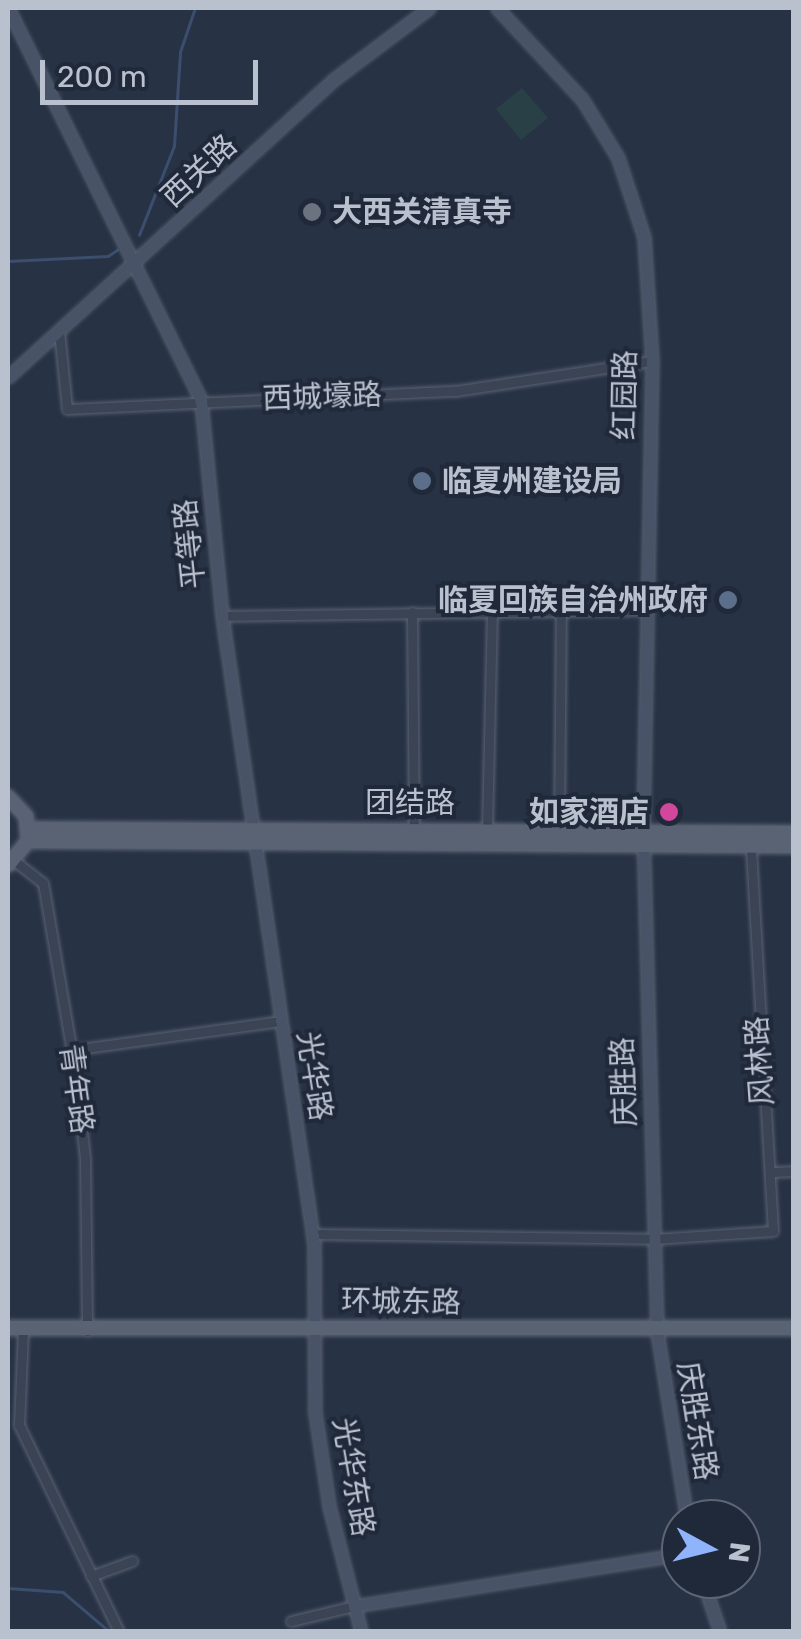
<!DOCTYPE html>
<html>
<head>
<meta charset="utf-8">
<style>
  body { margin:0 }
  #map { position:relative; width:801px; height:1639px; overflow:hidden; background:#273245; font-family:Rubik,"Noto Sans SC",sans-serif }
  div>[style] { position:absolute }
  .green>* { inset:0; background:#294146 }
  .stream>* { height:2.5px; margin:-1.25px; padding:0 1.25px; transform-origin:1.25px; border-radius:1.25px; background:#3c4e6e }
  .roads { filter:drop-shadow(0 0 2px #5a6272) drop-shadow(0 0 2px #5a6272) }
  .street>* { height:9px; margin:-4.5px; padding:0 4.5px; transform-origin:4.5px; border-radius:4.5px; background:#3b4454 }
  .secondary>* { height:11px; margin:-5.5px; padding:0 5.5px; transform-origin:5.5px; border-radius:5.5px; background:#495368 }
  .primary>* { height:14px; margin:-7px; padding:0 7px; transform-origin:7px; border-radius:7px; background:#596374 }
  .dots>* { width:28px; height:28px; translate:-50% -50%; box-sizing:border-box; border:5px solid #20293a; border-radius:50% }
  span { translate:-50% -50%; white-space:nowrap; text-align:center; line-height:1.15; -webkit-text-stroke:8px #20293a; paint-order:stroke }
  .street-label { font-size:30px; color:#b9c0ce }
  .poi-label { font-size:30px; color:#b9c0ce; font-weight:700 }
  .left { translate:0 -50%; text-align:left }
  .right { translate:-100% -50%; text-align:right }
  .frame { position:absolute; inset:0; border:10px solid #b9c0ce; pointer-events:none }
  .north { position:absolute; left:661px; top:1499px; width:100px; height:100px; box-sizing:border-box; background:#20293a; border:2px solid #5d6575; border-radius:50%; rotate:97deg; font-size:28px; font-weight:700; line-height:40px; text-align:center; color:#b9c0ce }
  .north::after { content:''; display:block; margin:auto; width:35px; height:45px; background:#90b4fc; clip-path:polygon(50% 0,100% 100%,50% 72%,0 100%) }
  .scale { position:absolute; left:40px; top:60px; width:218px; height:45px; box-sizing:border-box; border:5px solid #b9c0ce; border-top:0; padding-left:12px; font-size:30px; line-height:35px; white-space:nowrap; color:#b9c0ce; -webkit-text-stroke:8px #20293a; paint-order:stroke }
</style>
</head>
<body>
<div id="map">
  <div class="green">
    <i style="clip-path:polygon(522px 88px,548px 118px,521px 140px,496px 109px)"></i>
  </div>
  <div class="stream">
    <i style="left:139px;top:235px;width:96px;rotate:-68.5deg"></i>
    <i style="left:174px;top:146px;width:94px;rotate:-86.3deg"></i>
    <i style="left:180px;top:52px;width:46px;rotate:-71.2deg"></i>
    <i style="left:8px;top:261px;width:100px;rotate:-2.9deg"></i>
    <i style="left:108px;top:256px;width:11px;rotate:-34deg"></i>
    <i style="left:8px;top:1588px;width:55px;rotate:4.2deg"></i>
    <i style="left:63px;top:1592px;width:62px;rotate:40.4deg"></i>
  </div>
  <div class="roads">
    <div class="street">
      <i style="left:59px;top:331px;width:78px;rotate:84.1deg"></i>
      <i style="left:67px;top:409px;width:388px;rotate:-2.7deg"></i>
      <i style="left:455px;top:391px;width:199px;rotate:-8.7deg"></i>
      <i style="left:412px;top:612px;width:218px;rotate:89.5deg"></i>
      <i style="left:222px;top:616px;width:424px;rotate:-0.8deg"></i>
      <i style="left:487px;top:830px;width:220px;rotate:-88.7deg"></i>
      <i style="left:559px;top:830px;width:218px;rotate:-89.5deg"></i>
      <i style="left:16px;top:862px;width:34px;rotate:38deg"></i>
      <i style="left:43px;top:883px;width:197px;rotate:80.3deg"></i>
      <i style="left:76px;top:1077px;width:82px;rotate:83.7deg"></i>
      <i style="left:85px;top:1159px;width:172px;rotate:89.3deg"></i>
      <i style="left:72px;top:1050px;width:210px;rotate:-7.9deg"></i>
      <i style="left:774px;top:1172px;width:20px;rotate:-3deg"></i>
      <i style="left:313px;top:1234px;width:341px;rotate:0.8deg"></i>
      <i style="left:654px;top:1239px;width:119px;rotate:-3.8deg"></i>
      <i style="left:773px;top:1231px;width:388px;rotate:-93.3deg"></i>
      <i style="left:23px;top:1330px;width:95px;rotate:92.4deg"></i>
      <i style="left:19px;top:1425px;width:230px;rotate:64.2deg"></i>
      <i style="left:91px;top:1576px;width:44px;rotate:-20.1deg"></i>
      <i style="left:291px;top:1621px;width:65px;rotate:-13.4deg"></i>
    </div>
    <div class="secondary">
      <i style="left:8px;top:8px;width:438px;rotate:63.8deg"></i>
      <i style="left:201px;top:401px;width:216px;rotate:84.4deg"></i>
      <i style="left:222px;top:616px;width:635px;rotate:81.67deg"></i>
      <i style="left:314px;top:1244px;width:169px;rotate:89.7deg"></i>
      <i style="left:315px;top:1413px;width:94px;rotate:81.4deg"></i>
      <i style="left:329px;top:1506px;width:130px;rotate:75.7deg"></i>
      <i style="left:497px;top:8px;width:125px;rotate:47deg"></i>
      <i style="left:582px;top:99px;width:69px;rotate:58.6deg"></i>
      <i style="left:618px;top:158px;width:83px;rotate:71.8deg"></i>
      <i style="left:644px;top:237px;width:124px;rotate:86.3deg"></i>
      <i style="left:652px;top:361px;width:469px;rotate:91.1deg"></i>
      <i style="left:643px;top:830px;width:502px;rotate:88.4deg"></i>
      <i style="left:657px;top:1332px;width:189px;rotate:80.9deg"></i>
      <i style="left:8px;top:377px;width:440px;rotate:-42.4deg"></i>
      <i style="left:333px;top:80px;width:120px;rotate:-36.9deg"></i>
      <i style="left:702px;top:1579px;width:56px;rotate:71.2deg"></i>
      <i style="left:354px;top:1606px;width:331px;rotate:-9deg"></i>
    </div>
    <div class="primary">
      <i style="left:8px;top:797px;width:26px;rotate:47deg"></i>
      <i style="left:26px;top:816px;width:25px;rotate:85deg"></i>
      <i style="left:28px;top:841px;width:31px;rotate:130deg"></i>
      <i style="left:27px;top:829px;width:767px;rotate:0.3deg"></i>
      <i style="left:28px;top:841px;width:766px;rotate:0.37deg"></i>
      <i style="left:8px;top:1328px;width:786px"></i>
    </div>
  </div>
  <div class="dots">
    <i style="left:312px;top:212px;background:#6b7280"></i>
    <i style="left:422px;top:481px;background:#5c6f8a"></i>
    <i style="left:728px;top:600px;background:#5c6f8a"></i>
    <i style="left:669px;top:812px;background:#d1479c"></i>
  </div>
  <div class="street-label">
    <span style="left:199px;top:171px;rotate:-43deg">西关路</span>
    <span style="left:625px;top:395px;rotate:-89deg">红园路</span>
    <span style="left:322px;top:397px;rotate:-2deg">西城壕路</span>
    <span style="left:190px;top:544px;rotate:-96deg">平等路</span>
    <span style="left:410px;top:803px">团结路</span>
    <span style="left:760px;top:1061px;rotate:-94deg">风林路</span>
    <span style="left:314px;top:1076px;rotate:81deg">光华路</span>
    <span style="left:624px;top:1082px;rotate:-92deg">庆胜路</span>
    <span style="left:76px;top:1089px;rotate:82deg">青年路</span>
    <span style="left:401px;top:1302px;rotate:1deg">环城东路</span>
    <span style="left:697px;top:1421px;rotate:81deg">庆胜东路</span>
    <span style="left:353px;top:1477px;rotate:80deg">光华东路</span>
  </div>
  <div class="poi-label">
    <span class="left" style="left:332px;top:212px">大西关清真寺</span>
    <span class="left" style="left:442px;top:481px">临夏州建设局</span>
    <span class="right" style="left:708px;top:600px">临夏回族自治州政府</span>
    <span class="right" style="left:649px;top:812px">如家酒店</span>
  </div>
  <div class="frame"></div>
  <div class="north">N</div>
  <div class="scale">200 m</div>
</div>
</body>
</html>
